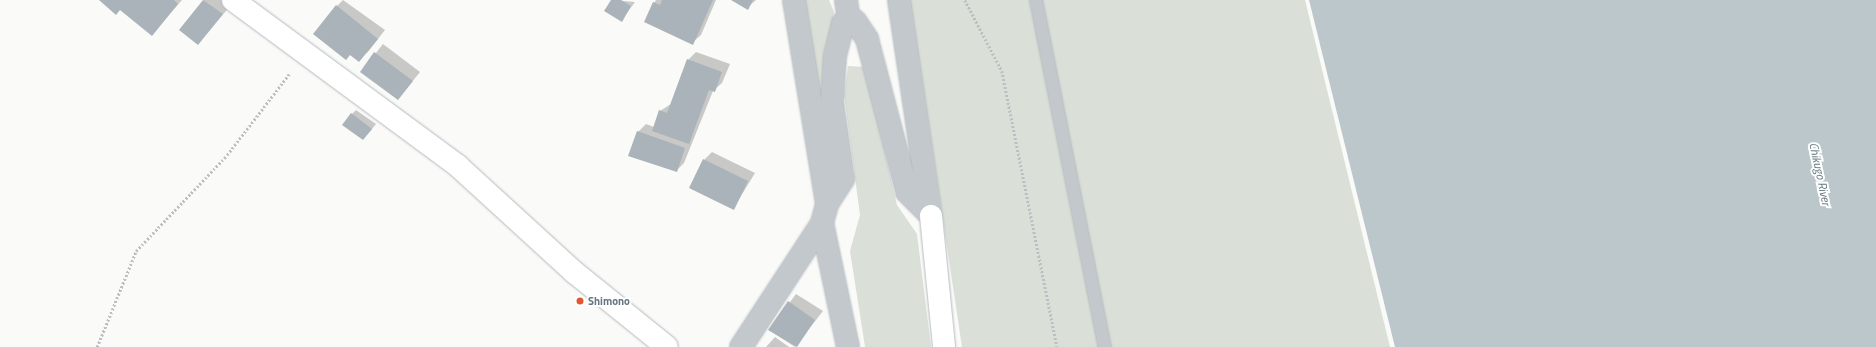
<!DOCTYPE html>
<html>
<head>
<meta charset="utf-8">
<style>
  body { margin:0 }
  #map { position:relative; width:1876px; height:347px; overflow:hidden; background:#fafaf8; font-family:"Titillium Web",sans-serif }
  div>[style] { position:absolute }
  .green>* { inset:0; background:#dadfd7 }
  .water>* { inset:0; background:#bbc7cb }
  .shadow>* { inset:0; background:#0003 }
  .building>* { inset:0; background:#aab3b9 }
  .path>* { height:2.5px; margin-top:-1.25px; transform-origin:0; background:repeating-linear-gradient(90deg,#bbbfc2 0 2px,transparent 0 4px) }
  .roads { filter:drop-shadow(0 0 1px #b3babf) drop-shadow(0 0 1px #b3babf) }
  .lane>* { height:12px; margin:-6px; padding:0 6px; transform-origin:6px; border-radius:6px; background:#c3c8cc }
  .street>* { height:22px; margin:-11px; padding:0 11px; transform-origin:11px; border-radius:11px; background:#c3c8cc }
  .secondary>* { height:22px; margin:-11px; padding:0 11px; transform-origin:11px; border-radius:11px; background:#fff }
  .dots>* { width:11px; height:11px; translate:-50% -50%; box-sizing:border-box; border:2px solid #fff; border-radius:50% }
  span { translate:-50% -50%; white-space:nowrap; text-align:center; line-height:1.15; -webkit-text-stroke:4px #fff; paint-order:stroke }
  .poi-label { font-size:11px; color:#657683; font-weight:700 }
  .left { translate:0 -50%; text-align:left }
  .water-label { font-size:12px; color:#60757c; font-style:italic }
</style>
</head>
<body>
<div id="map">
  <div class="green">
    <i style="clip-path:polygon(801px 0,829px 0,834px 12px,821px 115px)"></i>
    <i style="clip-path:polygon(910px 0,1305px 0,1390px 347px,962px 347px)"></i>
    <i style="clip-path:polygon(848px 66px,865px 67px,897px 205px,917px 234px,931px 347px,865px 347px,850px 251px,860px 215px,844px 95px)"></i>
  </div>
  <div class="water">
    <i style="clip-path:polygon(1309px 0,1876px 0,1876px 347px,1395px 347px)"></i>
  </div>
  <div class="shadow">
    <i style="clip-path:polygon(100px 0,182px 0,152px 34px,121px 9px)"></i>
    <i style="clip-path:polygon(204px 0,224px 0,231px 5px,198px 44px,180px 29px)"></i>
    <i style="clip-path:polygon(343px 0,385px 30px,367px 53px,337px 6px)"></i>
    <i style="clip-path:polygon(613px 0,635px 2px,621px 21px)"></i>
    <i style="clip-path:polygon(656px 0,716px 0,701px 35px,692px 43px,654px 3px)"></i>
    <i style="clip-path:polygon(733px 0,756px 0,747px 8px)"></i>
    <i style="clip-path:polygon(383px 44px,420px 72px,398px 99px,361px 72px)"></i>
    <i style="clip-path:polygon(696px 52px,730px 64px,722px 83px,713px 91px,684px 163px,676px 171px,638px 132px,646px 124px,654px 127px,660px 111px,671px 104px,688px 60px)"></i>
    <i style="clip-path:polygon(356px 110px,376px 124px,367px 135px,352px 114px)"></i>
    <i style="clip-path:polygon(712px 152px,755px 173px,733px 209px,704px 160px)"></i>
    <i style="clip-path:polygon(796px 294px,823px 311px,795px 347px,769px 330px)"></i>
    <i style="clip-path:polygon(775px 337px,789px 347px,766px 347px)"></i>
  </div>
  <div class="building">
    <i style="clip-path:polygon(99px 0,174px 0,178px 4px,152px 36px,120px 10px,116px 15px)"></i>
    <i style="clip-path:polygon(203px 0,223px 14px,198px 45px,179px 30px)"></i>
    <i style="clip-path:polygon(611px 0,621px 0,631px 6px,622px 22px,604px 11px)"></i>
    <i style="clip-path:polygon(662px 0,713px 0,693px 45px,644px 22px,653px 2px,660px 5px)"></i>
    <i style="clip-path:polygon(731px 0,753px 0,748px 10px)"></i>
    <i style="clip-path:polygon(336px 5px,378px 39px,359px 62px,350px 55px,346px 60px,313px 34px)"></i>
    <i style="clip-path:polygon(374px 52px,413px 81px,398px 100px,360px 72px)"></i>
    <i style="clip-path:polygon(687px 59px,722px 72px,715px 92px,709px 90px,689px 144px,652px 131px,659px 110px,667px 113px)"></i>
    <i style="clip-path:polygon(351px 113px,372px 129px,363px 140px,342px 125px)"></i>
    <i style="clip-path:polygon(637px 131px,685px 148px,677px 172px,628px 156px)"></i>
    <i style="clip-path:polygon(703px 159px,748px 181px,734px 210px,689px 188px)"></i>
    <i style="clip-path:polygon(788px 301px,815px 320px,797px 347px,768px 330px)"></i>
  </div>
  <div class="path">
    <i style="left:965px;top:0;width:80px;rotate:62.5deg"></i>
    <i style="left:1002px;top:71px;width:281px;rotate:78.7deg"></i>
    <i style="left:97px;top:347px;width:104px;rotate:-67.9deg"></i>
    <i style="left:136px;top:251px;width:132px;rotate:-46.5deg"></i>
    <i style="left:227px;top:155px;width:103px;rotate:-52.5deg"></i>
  </div>
  <div class="roads">
    <div class="lane">
      <i style="left:1036px;top:0;width:354px;rotate:78.8deg"></i>
    </div>
    <div class="street">
      <i style="left:794px;top:0;width:207px;rotate:80.8deg"></i>
      <i style="left:846px;top:0;width:22px;rotate:82deg"></i>
      <i style="left:899px;top:0;width:218px;rotate:81.6deg"></i>
      <i style="left:741px;top:347px;width:148px;rotate:-56.8deg"></i>
      <i style="left:848px;top:347px;width:127px;rotate:-101.8deg"></i>
      <i style="left:822px;top:223px;width:20px;rotate:-75deg"></i>
      <i style="left:827px;top:204px;width:30px;rotate:-57deg"></i>
      <i style="left:843px;top:179px;width:78px;rotate:-98.1deg"></i>
      <i style="left:832px;top:102px;width:46px;rotate:-86.3deg"></i>
      <i style="left:835px;top:56px;width:34px;rotate:-76deg"></i>
      <i style="left:843px;top:23px;width:12px;rotate:-9deg"></i>
      <i style="left:855px;top:21px;width:22px;rotate:56deg"></i>
      <i style="left:867px;top:39px;width:158px;rotate:75.3deg"></i>
      <i style="left:907px;top:192px;width:34px;rotate:45deg"></i>
    </div>
    <div class="secondary">
      <i style="left:233px;top:0;width:280px;rotate:36.4deg"></i>
      <i style="left:458px;top:166px;width:157px;rotate:42.4deg"></i>
      <i style="left:574px;top:272px;width:119px;rotate:38.9deg"></i>
      <i style="left:931px;top:216px;width:132px;rotate:84.3deg"></i>
    </div>
  </div>
  <div class="dots">
    <i style="left:580px;top:301px;background:#e4572e"></i>
  </div>
  <div class="poi-label">
    <span class="left" style="left:588px;top:301px">Shimono</span>
  </div>
  <div class="water-label">
    <span style="left:1820px;top:174px;rotate:78deg">Chikugo River</span>
  </div>
</div>
</body>
</html>
